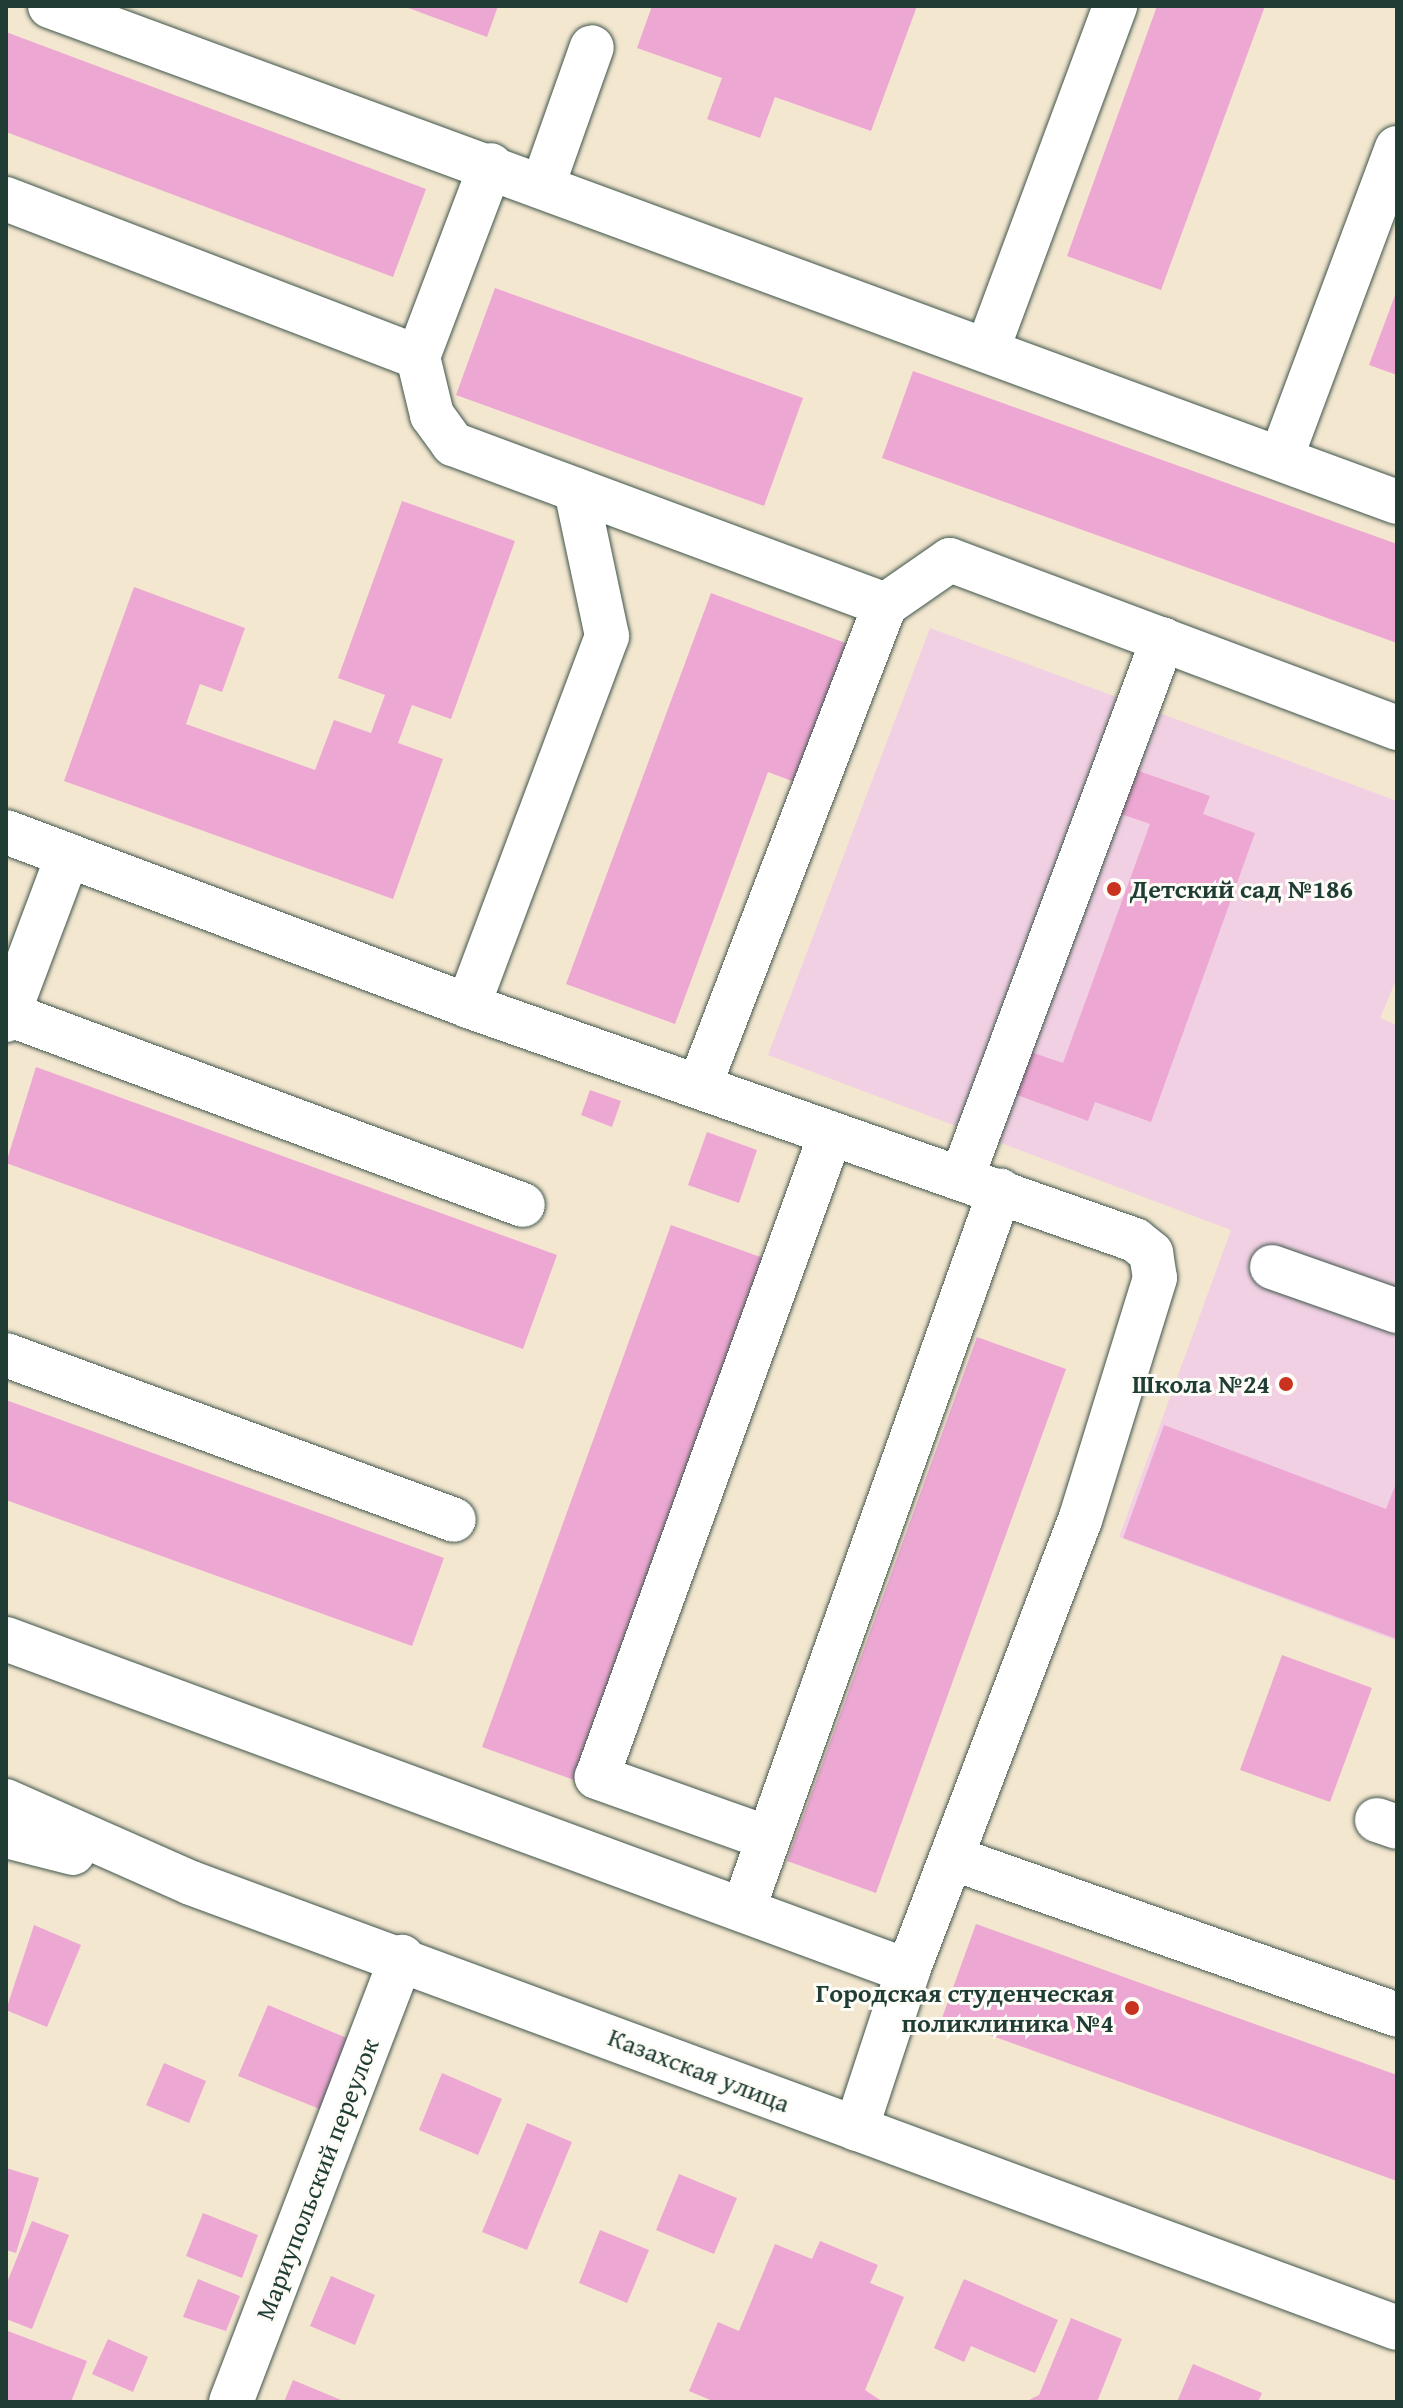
<!DOCTYPE html>
<html>
<head>
<meta charset="utf-8">
<style>
  body { margin:0 }
  #map { position:relative; width:1403px; height:2408px; overflow:hidden; background:#f4e7d0; font-family:"Gentium Book Plus",serif }
  div>[style] { position:absolute }
  .built>* { inset:0; background:#f1d0e4 }
  .building>* { inset:0; background:#eda7d3 }
  .roads { filter:drop-shadow(0 0 2px #3f564b) drop-shadow(0 0 2px #3f564b) }
  .minor>* { height:44px; margin:-22px; padding:0 22px; transform-origin:22px; border-radius:22px; background:#fff }
  .major>* { height:44px; margin:-22px; padding:0 22px; transform-origin:22px; border-radius:22px; background:#fff }
  .dots>* { width:22px; height:22px; translate:-50% -50%; box-sizing:border-box; border:4px solid #fdfcf7; border-radius:50% }
  span { translate:-50% -50%; white-space:nowrap; text-align:center; line-height:1.15; -webkit-text-stroke:6px #fdfcf7; paint-order:stroke }
  .poi-label { font-size:26px; color:#1f3d34; font-weight:700 }
  .left { translate:0 -50%; text-align:left }
  .right { translate:-100% -50%; text-align:right }
  .street-label { font-size:26px; color:#1f3d34 }
  .frame { position:absolute; inset:0; border:8px solid #1f3d34; pointer-events:none }
</style>
</head>
<body>
<div id="map">
  <div class="built">
    <i style="clip-path:polygon(930px 628px,1397px 801px,1397px 978px,1380px 1018px,1397px 1025px,1397px 1641px,1119px 1537px,1231px 1230px,768px 1055px)"></i>
  </div>
  <div class="building">
    <i style="clip-path:polygon(403px 6px,498px 6px,487px 37px)"></i>
    <i style="clip-path:polygon(652px 6px,917px 6px,871px 131px,775px 97px,760px 138px,707px 119px,722px 78px,637px 48px)"></i>
    <i style="clip-path:polygon(1157px 6px,1265px 6px,1161px 290px,1067px 256px)"></i>
    <i style="clip-path:polygon(6px 32px,426px 189px,393px 277px,6px 132px)"></i>
    <i style="clip-path:polygon(495px 288px,803px 398px,764px 506px,456px 395px)"></i>
    <i style="clip-path:polygon(1397px 290px,1397px 375px,1369px 365px)"></i>
    <i style="clip-path:polygon(913px 371px,1397px 544px,1397px 643px,882px 458px)"></i>
    <i style="clip-path:polygon(402px 501px,515px 541px,451px 719px,412px 705px,398px 743px,443px 759px,393px 899px,64px 781px,134px 587px,245px 628px,222px 692px,200px 684px,186px 724px,315px 770px,334px 720px,371px 733px,385px 695px,338px 678px)"></i>
    <i style="clip-path:polygon(711px 593px,851px 645px,800px 784px,768px 772px,675px 1024px,566px 984px)"></i>
    <i style="clip-path:polygon(1133px 769px,1210px 796px,1203px 814px,1255px 833px,1151px 1122px,1095px 1102px,1088px 1121px,1012px 1093px,1028px 1051px,1063px 1063px,1150px 824px,1118px 813px)"></i>
    <i style="clip-path:polygon(36px 1067px,557px 1255px,523px 1349px,6px 1163px)"></i>
    <i style="clip-path:polygon(590px 1090px,621px 1101px,612px 1127px,581px 1115px)"></i>
    <i style="clip-path:polygon(707px 1132px,757px 1150px,739px 1203px,688px 1185px)"></i>
    <i style="clip-path:polygon(671px 1225px,766px 1259px,577px 1781px,482px 1747px)"></i>
    <i style="clip-path:polygon(977px 1337px,1066px 1369px,876px 1893px,787px 1861px)"></i>
    <i style="clip-path:polygon(6px 1400px,444px 1558px,412px 1646px,6px 1500px)"></i>
    <i style="clip-path:polygon(1164px 1425px,1386px 1509px,1397px 1481px,1397px 1639px,1123px 1538px)"></i>
    <i style="clip-path:polygon(1282px 1655px,1372px 1688px,1330px 1802px,1240px 1770px)"></i>
    <i style="clip-path:polygon(976px 1924px,1397px 2075px,1397px 2181px,942px 2018px)"></i>
    <i style="clip-path:polygon(34px 1925px,81px 1945px,47px 2027px,6px 2010px)"></i>
    <i style="clip-path:polygon(268px 2005px,361px 2044px,332px 2114px,238px 2076px)"></i>
    <i style="clip-path:polygon(164px 2063px,206px 2081px,189px 2123px,146px 2105px)"></i>
    <i style="clip-path:polygon(442px 2073px,502px 2099px,478px 2155px,419px 2130px)"></i>
    <i style="clip-path:polygon(527px 2123px,572px 2142px,527px 2250px,482px 2232px)"></i>
    <i style="clip-path:polygon(6px 2168px,39px 2178px,16px 2253px,6px 2250px)"></i>
    <i style="clip-path:polygon(679px 2174px,737px 2198px,714px 2254px,656px 2230px)"></i>
    <i style="clip-path:polygon(203px 2213px,258px 2235px,242px 2278px,186px 2256px)"></i>
    <i style="clip-path:polygon(32px 2221px,69px 2235px,32px 2329px,6px 2319px,6px 2285px)"></i>
    <i style="clip-path:polygon(600px 2230px,649px 2250px,627px 2303px,579px 2283px)"></i>
    <i style="clip-path:polygon(820px 2241px,878px 2265px,870px 2283px,904px 2297px,865px 2390px,883px 2402px,715px 2402px,689px 2391px,718px 2322px,739px 2331px,775px 2244px,812px 2259px)"></i>
    <i style="clip-path:polygon(331px 2276px,375px 2295px,355px 2345px,310px 2326px)"></i>
    <i style="clip-path:polygon(198px 2279px,240px 2296px,226px 2331px,183px 2317px)"></i>
    <i style="clip-path:polygon(964px 2279px,1058px 2320px,1035px 2373px,971px 2346px,964px 2362px,934px 2348px)"></i>
    <i style="clip-path:polygon(1071px 2318px,1122px 2339px,1097px 2402px,1025px 2402px,1039px 2395px)"></i>
    <i style="clip-path:polygon(8px 2331px,87px 2361px,71px 2402px,6px 2402px)"></i>
    <i style="clip-path:polygon(108px 2339px,148px 2357px,133px 2392px,92px 2374px)"></i>
    <i style="clip-path:polygon(1193px 2364px,1262px 2393px,1258px 2402px,1177px 2402px)"></i>
    <i style="clip-path:polygon(293px 2380px,341px 2400px,341px 2402px,284px 2402px)"></i>
  </div>
  <div class="roads">
    <div class="minor">
      <i style="left:50px;top:6px;width:1435px;rotate:20.22deg"></i>
      <i style="left:543px;top:185px;width:146px;rotate:-70.5deg"></i>
      <i style="left:6px;top:199px;width:441px;rotate:21deg"></i>
      <i style="left:418px;top:357px;width:205px;rotate:-69.2deg"></i>
      <i style="left:988px;top:348px;width:365px;rotate:-69.6deg"></i>
      <i style="left:418px;top:357px;width:60px;rotate:76.4deg"></i>
      <i style="left:432px;top:415px;width:36px;rotate:54deg"></i>
      <i style="left:453px;top:444px;width:461px;rotate:20.4deg"></i>
      <i style="left:1281px;top:458px;width:331px;rotate:-69.5deg"></i>
      <i style="left:6px;top:832px;width:494px;rotate:20.6deg"></i>
      <i style="left:468px;top:1006px;width:707px;rotate:19.33deg"></i>
      <i style="left:1135px;top:1240px;width:21px;rotate:39deg"></i>
      <i style="left:1151px;top:1253px;width:25px;rotate:81deg"></i>
      <i style="left:1155px;top:1278px;width:253px;rotate:107.2deg"></i>
      <i style="left:1080px;top:1520px;width:483px;rotate:110.9deg"></i>
      <i style="left:468px;top:1006px;width:395px;rotate:-69.4deg"></i>
      <i style="left:607px;top:636px;width:149px;rotate:-102deg"></i>
      <i style="left:8px;top:1014px;width:549px;rotate:20.35deg"></i>
      <i style="left:6px;top:1020px;width:176px;rotate:-69.4deg"></i>
      <i style="left:699px;top:1087px;width:517px;rotate:-68.9deg"></i>
      <i style="left:885px;top:605px;width:79px;rotate:-34.7deg"></i>
      <i style="left:950px;top:560px;width:478px;rotate:20.6deg"></i>
      <i style="left:962px;top:1177px;width:574px;rotate:-69.51deg"></i>
      <i style="left:1272px;top:1267px;width:133px;rotate:19.4deg"></i>
      <i style="left:6px;top:1355px;width:477px;rotate:20.2deg"></i>
      <i style="left:6px;top:1639px;width:961px;rotate:20.21deg"></i>
      <i style="left:908px;top:1971px;width:166px;rotate:108.2deg"></i>
      <i style="left:1377px;top:1820px;width:21px;rotate:19deg"></i>
      <i style="left:768px;top:1838px;width:182px;rotate:-160.4deg"></i>
      <i style="left:597px;top:1777px;width:685px;rotate:-70.03deg"></i>
      <i style="left:952px;top:1858px;width:472px;rotate:19.4deg"></i>
      <i style="left:743px;top:1910px;width:764px;rotate:-70.33deg"></i>
      <i style="left:231px;top:2402px;width:477px;rotate:-69deg"></i>
    </div>
    <div class="major">
      <i style="left:6px;top:1801px;width:202px;rotate:23.9deg"></i>
      <i style="left:191px;top:1883px;width:1285px;rotate:20.25deg"></i>
      <i style="left:6px;top:1836px;width:69px;rotate:14.2deg"></i>
    </div>
  </div>
  <div class="dots">
    <i style="left:1114px;top:889px;background:#c8321e"></i>
    <i style="left:1286px;top:1384px;background:#c8321e"></i>
    <i style="left:1132px;top:2008px;background:#c8321e"></i>
  </div>
  <div class="poi-label">
    <span class="left" style="left:1130px;top:889px">Детский сад №186</span>
    <span class="right" style="left:1270px;top:1384px">Школа №24</span>
    <span class="right" style="left:1114px;top:2008px">Городская студенческая<br>поликлиника №4</span>
  </div>
  <div class="street-label">
    <span style="left:699px;top:2070px;rotate:21deg">Казахская улица</span>
    <span style="left:317px;top:2179px;rotate:-69deg">Мариупольский переулок</span>
  </div>
  <div class="frame"></div>
</div>
</body>
</html>
